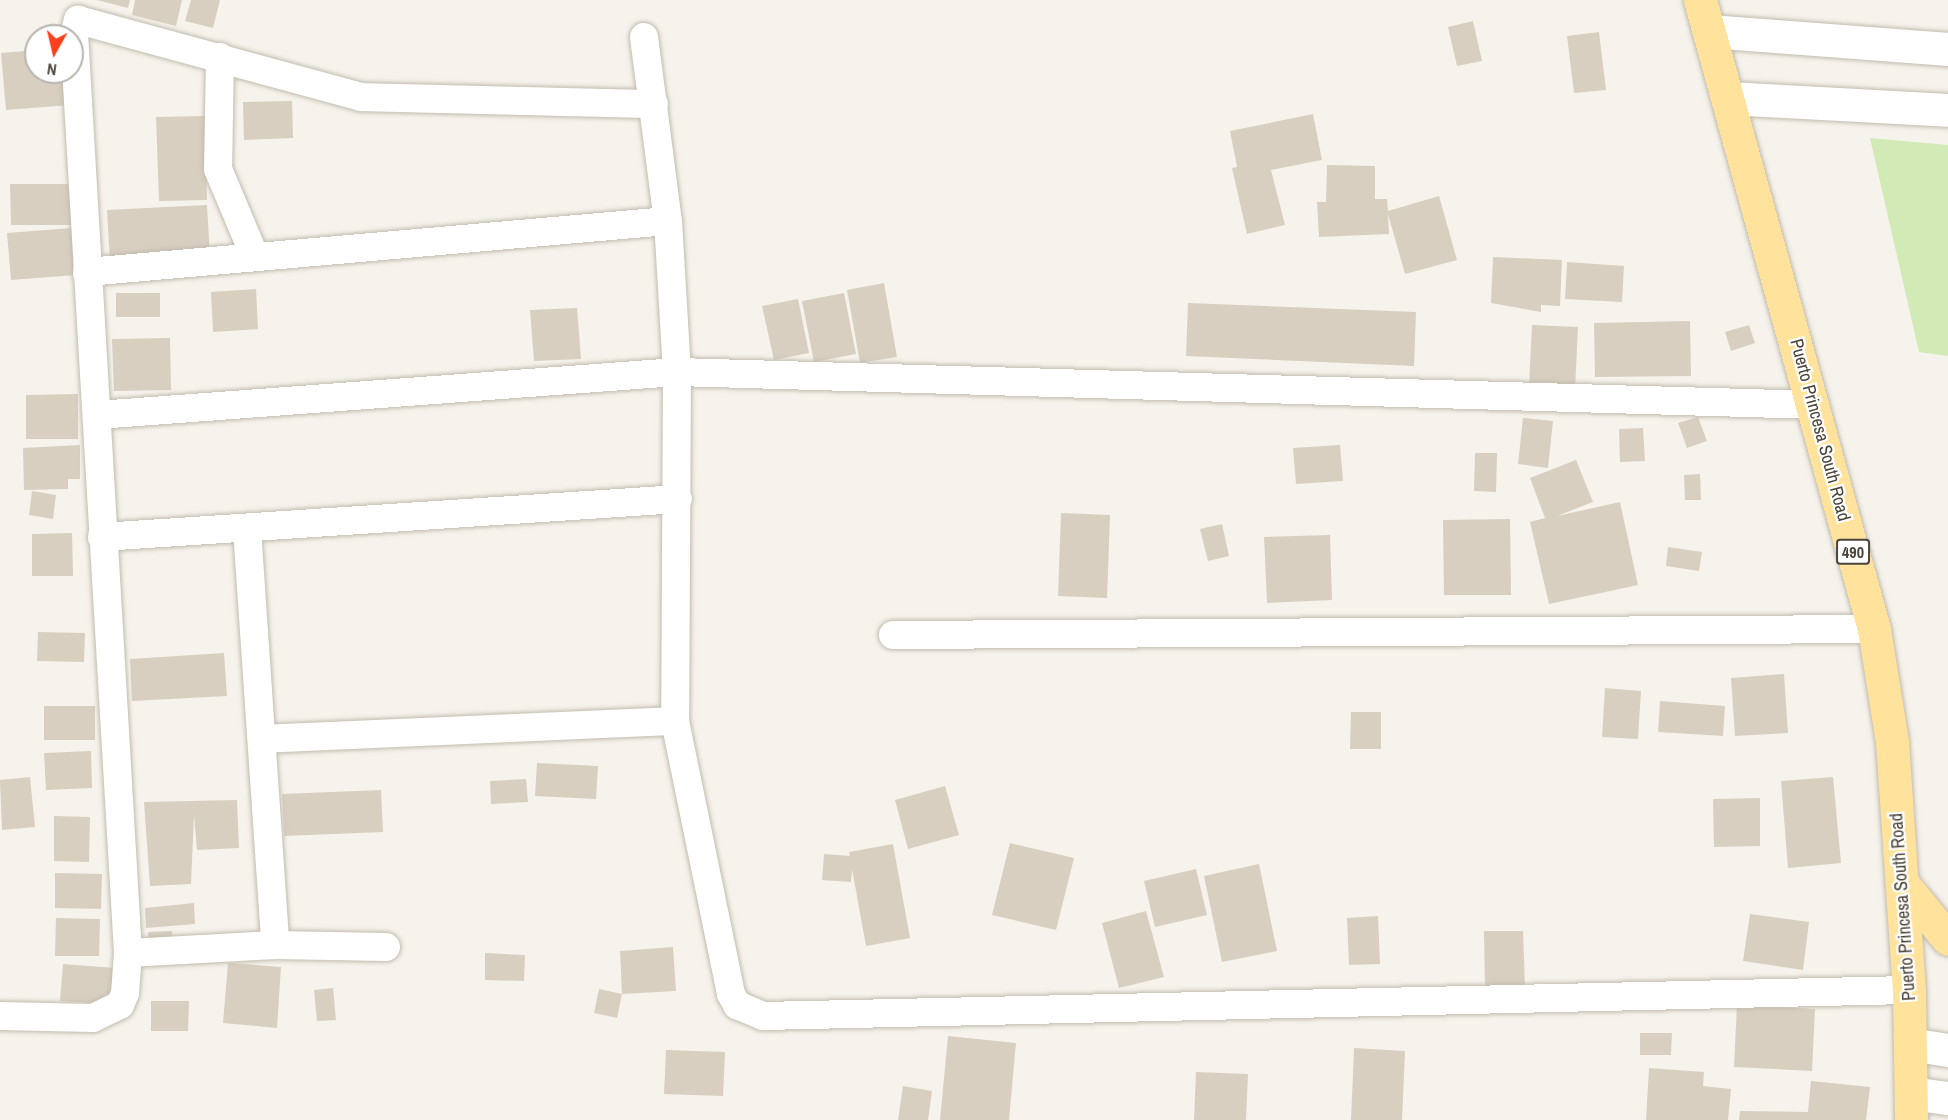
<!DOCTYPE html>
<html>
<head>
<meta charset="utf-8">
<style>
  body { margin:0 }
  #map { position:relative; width:1948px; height:1120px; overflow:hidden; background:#f6f3ec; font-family:"Archivo Narrow",sans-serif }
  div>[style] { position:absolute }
  .green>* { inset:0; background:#d2eab5 }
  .building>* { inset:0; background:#d8cfc1 }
  .roads { filter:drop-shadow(0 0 2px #c2bbae) drop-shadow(0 0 2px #c2bbae) }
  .minor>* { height:28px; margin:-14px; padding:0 14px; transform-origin:14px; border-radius:14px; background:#fff }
  .tertiary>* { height:33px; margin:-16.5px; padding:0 16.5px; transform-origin:16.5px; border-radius:16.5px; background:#fff }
  .primary>* { height:33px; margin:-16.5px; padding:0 16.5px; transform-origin:16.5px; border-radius:16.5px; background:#ffe39c }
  span { translate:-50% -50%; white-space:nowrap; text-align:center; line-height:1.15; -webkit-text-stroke:4.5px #fff; paint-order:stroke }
  .shield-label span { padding:2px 4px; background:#fff; border:2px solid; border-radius:4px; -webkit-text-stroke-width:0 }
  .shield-label { font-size:16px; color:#4b4439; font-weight:700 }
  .street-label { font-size:18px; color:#4b4439 }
  .north { position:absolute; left:24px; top:24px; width:60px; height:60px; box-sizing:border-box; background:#fff; border:2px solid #b7b4b0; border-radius:50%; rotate:188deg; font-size:16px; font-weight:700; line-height:24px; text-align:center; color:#4b4439 }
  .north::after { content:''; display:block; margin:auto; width:21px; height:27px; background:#fc3f1d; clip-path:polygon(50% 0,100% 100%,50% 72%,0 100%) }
</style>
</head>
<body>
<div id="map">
  <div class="green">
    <i style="clip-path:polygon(1870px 138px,1948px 145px,1948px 356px,1919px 352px)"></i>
  </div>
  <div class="building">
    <i style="clip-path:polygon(97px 0,130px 0,128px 8px)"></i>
    <i style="clip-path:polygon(135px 0,182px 0,176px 26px,132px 15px)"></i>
    <i style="clip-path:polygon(191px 0,220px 0,213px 28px,185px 21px)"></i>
    <i style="clip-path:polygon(1473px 21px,1482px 61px,1457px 66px,1448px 27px)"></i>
    <i style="clip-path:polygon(1599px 32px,1606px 90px,1574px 93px,1567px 36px)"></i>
    <i style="clip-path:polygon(36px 50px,36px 72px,67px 72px,70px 105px,6px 110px,1px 53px)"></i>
    <i style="clip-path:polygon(292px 101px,293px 138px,244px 140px,243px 102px)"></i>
    <i style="clip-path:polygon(1313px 114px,1322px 160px,1271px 170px,1285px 225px,1247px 234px,1232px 168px,1237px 167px,1230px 131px)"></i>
    <i style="clip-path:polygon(205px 116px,207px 200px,159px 201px,156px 117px)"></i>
    <i style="clip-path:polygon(1327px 165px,1375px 166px,1375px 199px,1387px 199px,1388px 211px,1439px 196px,1457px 260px,1405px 274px,1388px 214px,1389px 234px,1319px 237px,1317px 202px,1326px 202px)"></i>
    <i style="clip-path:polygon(10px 184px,73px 184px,73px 225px,11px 225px)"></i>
    <i style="clip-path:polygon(207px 205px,210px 257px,110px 262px,107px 210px)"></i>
    <i style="clip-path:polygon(72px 228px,76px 275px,11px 280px,7px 233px)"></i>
    <i style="clip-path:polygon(1493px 257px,1562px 260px,1560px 306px,1541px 305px,1541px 312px,1491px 303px)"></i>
    <i style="clip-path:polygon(1567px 262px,1624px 266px,1622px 302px,1565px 299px)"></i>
    <i style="clip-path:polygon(884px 283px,897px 357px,860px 363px,847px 290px)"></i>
    <i style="clip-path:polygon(256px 289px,258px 329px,213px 332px,211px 292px)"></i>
    <i style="clip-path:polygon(116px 293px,160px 293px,160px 317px,116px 317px)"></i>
    <i style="clip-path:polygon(844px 293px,856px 354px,814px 362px,802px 301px)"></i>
    <i style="clip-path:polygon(798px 299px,809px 353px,774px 360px,762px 306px)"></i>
    <i style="clip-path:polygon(1188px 303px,1416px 312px,1414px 366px,1186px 356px)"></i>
    <i style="clip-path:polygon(577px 308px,581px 359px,534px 361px,530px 310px)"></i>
    <i style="clip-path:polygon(1690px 321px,1691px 376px,1595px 377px,1594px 323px)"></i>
    <i style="clip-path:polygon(1532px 325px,1578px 327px,1575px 389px,1529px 387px)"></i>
    <i style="clip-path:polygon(1749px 325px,1755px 343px,1731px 351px,1725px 332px)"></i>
    <i style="clip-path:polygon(170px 338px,171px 390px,114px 391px,112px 339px)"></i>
    <i style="clip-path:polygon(78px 394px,78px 439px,26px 439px,26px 395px)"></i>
    <i style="clip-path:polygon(1698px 417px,1707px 441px,1687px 448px,1678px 423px)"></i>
    <i style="clip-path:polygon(1523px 418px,1553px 421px,1548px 468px,1518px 464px)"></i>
    <i style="clip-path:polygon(1643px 428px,1645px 461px,1620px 462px,1619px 429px)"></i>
    <i style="clip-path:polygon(80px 445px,80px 479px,68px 479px,68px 489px,24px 490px,23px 448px)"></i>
    <i style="clip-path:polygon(1340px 445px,1343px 481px,1296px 484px,1293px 448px)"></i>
    <i style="clip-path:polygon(1475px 453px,1497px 453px,1496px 492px,1474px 491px)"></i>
    <i style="clip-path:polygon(1576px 460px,1593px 502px,1557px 516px,1620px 502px,1638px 585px,1549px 604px,1530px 522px,1545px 518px,1530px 478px)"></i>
    <i style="clip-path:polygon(1700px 474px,1701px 500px,1685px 500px,1684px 475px)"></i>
    <i style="clip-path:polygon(32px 491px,56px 495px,53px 519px,29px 515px)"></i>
    <i style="clip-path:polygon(1061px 513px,1110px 515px,1107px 598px,1058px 596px)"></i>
    <i style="clip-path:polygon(1510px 519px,1511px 595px,1444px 595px,1443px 520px)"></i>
    <i style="clip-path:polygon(1222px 524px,1229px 556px,1208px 561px,1200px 529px)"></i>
    <i style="clip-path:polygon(72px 533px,73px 576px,32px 576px,32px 534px)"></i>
    <i style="clip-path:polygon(1330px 535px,1332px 600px,1267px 603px,1264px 537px)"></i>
    <i style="clip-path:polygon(1668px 547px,1702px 552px,1699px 571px,1666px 566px)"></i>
    <i style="clip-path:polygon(38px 632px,85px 633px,84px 662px,37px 661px)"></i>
    <i style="clip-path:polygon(224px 653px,227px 696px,132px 701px,130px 659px)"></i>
    <i style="clip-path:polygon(1784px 674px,1788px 733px,1735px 736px,1731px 678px)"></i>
    <i style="clip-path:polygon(1605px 688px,1641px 691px,1638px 739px,1602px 737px)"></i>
    <i style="clip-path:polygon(1660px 701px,1725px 706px,1723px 736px,1658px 732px)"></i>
    <i style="clip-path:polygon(44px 706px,95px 706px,95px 740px,44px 740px)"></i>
    <i style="clip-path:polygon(1351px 712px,1381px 712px,1381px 749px,1350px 749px)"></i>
    <i style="clip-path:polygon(91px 751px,92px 788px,46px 790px,44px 753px)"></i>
    <i style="clip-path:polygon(537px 763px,598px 766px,596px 799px,535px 796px)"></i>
    <i style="clip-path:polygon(30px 777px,35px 827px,2px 830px,0 780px)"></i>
    <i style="clip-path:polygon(1833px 777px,1841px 863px,1788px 868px,1781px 781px)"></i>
    <i style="clip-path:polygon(526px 779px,528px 802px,491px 804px,490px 781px)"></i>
    <i style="clip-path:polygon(945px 786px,959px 835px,908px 849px,895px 800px)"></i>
    <i style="clip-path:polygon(381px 790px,383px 832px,284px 836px,282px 794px)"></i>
    <i style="clip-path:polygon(1760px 798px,1760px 846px,1714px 847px,1713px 799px)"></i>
    <i style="clip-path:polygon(237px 800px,239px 848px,197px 850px,194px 815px,191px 884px,150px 886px,144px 802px)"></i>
    <i style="clip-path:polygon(54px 816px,90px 817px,89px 862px,54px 861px)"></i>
    <i style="clip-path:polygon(1010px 843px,1074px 858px,1056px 930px,992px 915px)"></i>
    <i style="clip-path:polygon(893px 844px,910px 938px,866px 946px,852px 869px,851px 882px,822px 880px,824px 854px,850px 856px,849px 852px)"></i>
    <i style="clip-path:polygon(1259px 864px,1277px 951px,1222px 962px,1204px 876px)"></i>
    <i style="clip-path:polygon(1196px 869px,1207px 915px,1155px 927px,1144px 881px)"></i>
    <i style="clip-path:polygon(55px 873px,102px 874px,101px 909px,55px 908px)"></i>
    <i style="clip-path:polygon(194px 903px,195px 924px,146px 928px,145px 908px)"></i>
    <i style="clip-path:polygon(1146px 911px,1164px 977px,1119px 988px,1102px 923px)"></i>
    <i style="clip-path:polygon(1750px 914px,1809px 922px,1803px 970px,1743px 961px)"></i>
    <i style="clip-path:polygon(1378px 916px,1380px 964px,1349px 965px,1347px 918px)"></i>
    <i style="clip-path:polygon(56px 918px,100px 919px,99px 956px,55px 956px)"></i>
    <i style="clip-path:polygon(172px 931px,173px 946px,149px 948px,148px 932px)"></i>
    <i style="clip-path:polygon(1484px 931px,1523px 931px,1525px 987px,1485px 988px)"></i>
    <i style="clip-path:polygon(673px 947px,676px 991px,622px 994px,620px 951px)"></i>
    <i style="clip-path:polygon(485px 953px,525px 955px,524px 981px,485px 980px)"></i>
    <i style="clip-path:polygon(228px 963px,281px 967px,277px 1028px,223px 1023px)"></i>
    <i style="clip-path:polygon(63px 964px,115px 968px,113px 1004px,60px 1001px)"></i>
    <i style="clip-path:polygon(333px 988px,336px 1020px,317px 1021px,314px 990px)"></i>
    <i style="clip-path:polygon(599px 989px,622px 994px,617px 1018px,594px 1013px)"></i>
    <i style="clip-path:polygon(151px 1001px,189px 1001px,188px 1031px,151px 1031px)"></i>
    <i style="clip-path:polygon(1737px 1005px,1815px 1009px,1812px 1071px,1734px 1067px)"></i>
    <i style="clip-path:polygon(1640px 1033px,1672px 1033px,1671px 1055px,1640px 1055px)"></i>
    <i style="clip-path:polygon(948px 1036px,1016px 1043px,1009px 1120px,940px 1120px)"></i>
    <i style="clip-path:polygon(1354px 1048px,1405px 1051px,1402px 1120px,1351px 1120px)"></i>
    <i style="clip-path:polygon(666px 1050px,725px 1052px,723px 1096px,664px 1094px)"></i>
    <i style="clip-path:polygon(1649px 1068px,1704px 1072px,1703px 1086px,1731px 1089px,1728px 1120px,1646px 1120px)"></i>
    <i style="clip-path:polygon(1196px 1072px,1248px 1074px,1246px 1120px,1194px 1120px)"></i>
    <i style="clip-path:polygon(1811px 1081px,1870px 1087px,1866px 1120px,1739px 1120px,1740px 1111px,1808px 1112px)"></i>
    <i style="clip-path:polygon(903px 1086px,932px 1091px,928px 1120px,898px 1120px)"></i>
  </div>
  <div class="roads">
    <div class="minor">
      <i style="left:644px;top:37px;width:186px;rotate:82.6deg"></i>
      <i style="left:668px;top:221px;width:151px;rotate:86.6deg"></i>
      <i style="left:677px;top:372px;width:349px;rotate:90.3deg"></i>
      <i style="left:675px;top:721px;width:279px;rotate:78.4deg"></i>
      <i style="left:731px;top:994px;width:13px;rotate:61deg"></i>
      <i style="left:737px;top:1005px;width:28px;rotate:23deg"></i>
      <i style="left:763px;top:1016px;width:1146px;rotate:-1.3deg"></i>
      <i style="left:220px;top:57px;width:112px;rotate:91deg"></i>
      <i style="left:218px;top:169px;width:95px;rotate:67.2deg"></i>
      <i style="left:87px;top:272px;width:583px;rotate:-5.02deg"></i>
      <i style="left:98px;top:415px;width:581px;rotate:-4.25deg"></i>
      <i style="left:677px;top:372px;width:1137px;rotate:1.66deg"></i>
      <i style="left:247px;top:529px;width:417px;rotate:86.1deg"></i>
      <i style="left:102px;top:537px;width:577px;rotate:-3.77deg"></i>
      <i style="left:893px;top:635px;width:981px;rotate:-0.35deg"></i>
      <i style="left:262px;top:739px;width:413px;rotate:-2.5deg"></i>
      <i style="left:128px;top:953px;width:147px;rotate:-3.1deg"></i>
      <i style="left:275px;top:945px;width:111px;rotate:1deg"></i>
      <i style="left:0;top:1016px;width:93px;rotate:1.2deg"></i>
      <i style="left:93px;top:1018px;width:30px;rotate:-26deg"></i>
      <i style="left:120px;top:1005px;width:13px;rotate:-67deg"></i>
      <i style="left:125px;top:993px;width:40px;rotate:-85.7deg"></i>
      <i style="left:128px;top:953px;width:921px;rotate:-93.36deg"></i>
      <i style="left:74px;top:34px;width:15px;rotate:-74deg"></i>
      <i style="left:78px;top:20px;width:293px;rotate:15.2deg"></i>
      <i style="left:361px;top:97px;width:293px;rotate:1.4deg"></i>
    </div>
    <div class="tertiary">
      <i style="left:1709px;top:31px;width:240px;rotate:4.3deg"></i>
      <i style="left:1728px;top:98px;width:220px;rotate:3.1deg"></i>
      <i style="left:1910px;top:1044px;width:38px;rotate:9deg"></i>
      <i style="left:1911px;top:1093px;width:37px;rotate:8deg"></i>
    </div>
    <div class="primary">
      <i style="left:1700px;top:0;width:653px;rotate:74.54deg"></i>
      <i style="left:1874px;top:629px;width:114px;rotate:80.9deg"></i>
      <i style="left:1892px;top:742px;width:249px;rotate:86.1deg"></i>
      <i style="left:1909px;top:990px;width:130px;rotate:89.1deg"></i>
      <i style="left:1902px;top:883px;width:72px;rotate:50.6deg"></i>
    </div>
  </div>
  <div class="shield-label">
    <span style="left:1853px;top:552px">490</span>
  </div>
  <div class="street-label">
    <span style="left:1820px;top:430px;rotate:75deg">Puerto Princesa South Road</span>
    <span style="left:1903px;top:907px;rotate:-94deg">Puerto Princesa South Road</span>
  </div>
  <div class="north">N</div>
</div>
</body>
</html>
